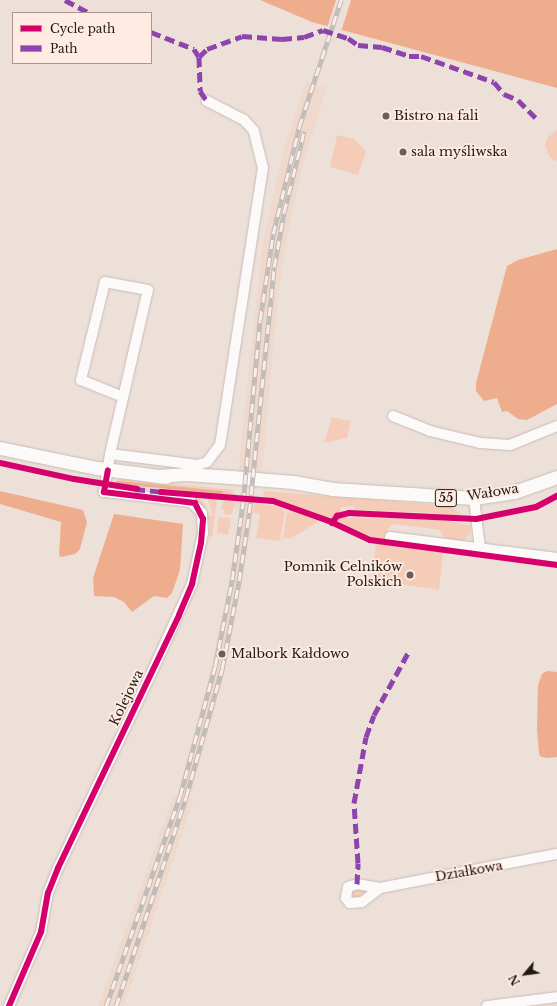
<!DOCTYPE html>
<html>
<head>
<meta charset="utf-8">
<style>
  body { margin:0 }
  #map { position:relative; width:557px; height:1006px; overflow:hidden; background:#ede0d9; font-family:"Libre Baskerville",serif }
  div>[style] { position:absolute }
  .built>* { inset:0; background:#efd8cc }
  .green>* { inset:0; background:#f5ccb8 }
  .water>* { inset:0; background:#eeae8e }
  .pier>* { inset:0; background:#ede0d9 }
  .stream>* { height:3px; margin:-1.5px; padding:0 1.5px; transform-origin:1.5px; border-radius:1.5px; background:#eeae8e }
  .roads { filter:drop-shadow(0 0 1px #c6bcb7) drop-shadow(0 0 1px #c6bcb7) }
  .minor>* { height:10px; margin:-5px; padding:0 5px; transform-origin:5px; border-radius:5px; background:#fcfaf9 }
  .major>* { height:13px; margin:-6.5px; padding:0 6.5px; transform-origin:6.5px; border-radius:6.5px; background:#fcfaf9 }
  .rail>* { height:4.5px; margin-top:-2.25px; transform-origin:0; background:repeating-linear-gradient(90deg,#ffebe2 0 9px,#c0bcba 0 18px); box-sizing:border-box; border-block:1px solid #c0bcba }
  .quiet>* { height:5px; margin-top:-2.5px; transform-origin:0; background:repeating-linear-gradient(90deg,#8e44ad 0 10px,transparent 0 15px) }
  .cycleway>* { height:6px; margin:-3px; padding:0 3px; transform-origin:3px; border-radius:3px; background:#d6006c }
  .dots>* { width:11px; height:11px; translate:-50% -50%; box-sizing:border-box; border:2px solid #ffebe2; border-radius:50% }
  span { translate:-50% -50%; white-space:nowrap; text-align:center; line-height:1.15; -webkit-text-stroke:3.5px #ffebe2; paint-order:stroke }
  .shield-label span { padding:1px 3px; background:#ffebe2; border:1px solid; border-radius:3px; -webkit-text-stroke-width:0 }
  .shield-label { font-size:12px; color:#221a16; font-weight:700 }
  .poi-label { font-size:13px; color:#221a16 }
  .left { translate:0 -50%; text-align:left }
  .right { translate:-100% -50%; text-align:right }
  .street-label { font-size:13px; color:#221a16 }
  .legend { position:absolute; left:12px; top:12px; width:140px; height:52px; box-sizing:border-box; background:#ffebe2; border:1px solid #a79790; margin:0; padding:5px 7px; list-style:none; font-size:12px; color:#221a16 }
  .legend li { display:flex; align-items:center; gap:8px; height:20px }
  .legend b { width:20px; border:1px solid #a79790 }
  .north { position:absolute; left:505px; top:954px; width:40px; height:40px; -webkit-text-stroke:3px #ffebe2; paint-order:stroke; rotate:241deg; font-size:11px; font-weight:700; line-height:16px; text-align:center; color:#221a16 }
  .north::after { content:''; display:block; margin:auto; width:14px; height:18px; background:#221a16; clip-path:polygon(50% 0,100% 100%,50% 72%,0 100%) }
</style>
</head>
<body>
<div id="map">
  <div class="built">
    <i style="clip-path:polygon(307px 81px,327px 88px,304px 159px,286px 242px,278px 295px,262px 475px,238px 473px,263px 240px,283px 153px)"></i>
    <i style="clip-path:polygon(236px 502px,255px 503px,225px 670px,189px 798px,194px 799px,124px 1006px,98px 1006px,174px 795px,177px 795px,198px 725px,230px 580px,240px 510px,235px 509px)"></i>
  </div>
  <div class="green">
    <i style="clip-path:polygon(557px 130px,557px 161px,550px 158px,545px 145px,547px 138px)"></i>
    <i style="clip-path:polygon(337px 135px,354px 139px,366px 152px,358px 175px,330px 167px)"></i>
    <i style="clip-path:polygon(332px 417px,351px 421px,347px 438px,324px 443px)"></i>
    <i style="clip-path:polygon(119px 479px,237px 490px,231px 491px,237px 494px,229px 496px,113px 484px)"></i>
    <i style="clip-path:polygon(264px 491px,441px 505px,453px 508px,465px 517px,436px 513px,355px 510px,354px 506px,341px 507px,341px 511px,329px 519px,263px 496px)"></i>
    <i style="clip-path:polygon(158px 493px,198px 497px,205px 504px,209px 516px,213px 515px,207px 498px,217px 499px,212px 537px,209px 536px,210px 524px,204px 511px)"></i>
    <i style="clip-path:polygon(224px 500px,236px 502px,231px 515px,224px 514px,224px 510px,221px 510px)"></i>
    <i style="clip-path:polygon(255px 503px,281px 506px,285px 512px,280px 541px,256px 538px,260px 514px,253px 513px)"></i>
    <i style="clip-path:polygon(291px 510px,317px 520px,317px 523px,289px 539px,287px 537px,283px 539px,287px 513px)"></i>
    <i style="clip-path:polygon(219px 517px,231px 518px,228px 535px,217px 533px)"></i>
    <i style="clip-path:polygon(340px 517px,447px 520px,471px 526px,471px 533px,463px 541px,445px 539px,440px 530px,393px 524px,387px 530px,384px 541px,368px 538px,340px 525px,338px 520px)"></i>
    <i style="clip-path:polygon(376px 543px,443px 553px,439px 590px,372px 580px)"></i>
    <i style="clip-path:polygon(350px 888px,370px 890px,357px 901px,352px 900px,348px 891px)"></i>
  </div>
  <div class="water">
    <i style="clip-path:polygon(260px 0,557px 0,557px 88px,312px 22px)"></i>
    <i style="clip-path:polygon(557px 249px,557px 404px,527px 420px,518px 419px,507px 411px,502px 412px,497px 398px,484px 401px,476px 391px,476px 383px,507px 266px,518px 260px)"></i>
    <i style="clip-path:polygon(0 491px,83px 510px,87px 522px,80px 549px,75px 554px,61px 557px,59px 555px,61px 522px,0 504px)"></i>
    <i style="clip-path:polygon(114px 514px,183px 524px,180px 570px,172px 593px,167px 598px,154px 596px,132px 612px,124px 602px,114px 597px,94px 596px,93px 578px)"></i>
    <i style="clip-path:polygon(547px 671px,557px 672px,557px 757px,549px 758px,541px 757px,539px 754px,537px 729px,538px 685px,542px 674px)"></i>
  </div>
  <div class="pier">
    <i style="clip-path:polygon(336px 0,351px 0,341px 32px,327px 28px)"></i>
  </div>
  <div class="stream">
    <i style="left:117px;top:482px;width:105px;rotate:5.4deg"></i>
  </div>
  <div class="roads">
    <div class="minor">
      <i style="left:393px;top:416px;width:40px;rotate:22deg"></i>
      <i style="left:430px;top:431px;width:51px;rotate:13.5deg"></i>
      <i style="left:480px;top:443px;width:30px;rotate:4deg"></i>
      <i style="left:510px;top:445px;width:51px;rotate:-22deg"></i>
      <i style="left:110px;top:454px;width:89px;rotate:7.1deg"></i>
      <i style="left:198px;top:465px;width:9px;rotate:-18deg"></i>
      <i style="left:207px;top:462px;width:21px;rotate:-53deg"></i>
      <i style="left:220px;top:445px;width:280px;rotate:-81.2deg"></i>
      <i style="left:263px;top:168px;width:38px;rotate:-104deg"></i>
      <i style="left:254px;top:131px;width:15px;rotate:-132deg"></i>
      <i style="left:244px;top:120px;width:42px;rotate:-152.8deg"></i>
      <i style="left:474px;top:498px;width:51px;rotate:83.3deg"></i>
      <i style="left:390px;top:537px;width:168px;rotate:7.2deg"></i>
      <i style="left:380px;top:888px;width:23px;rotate:142deg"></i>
      <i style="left:362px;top:902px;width:12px;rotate:175deg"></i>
      <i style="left:350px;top:903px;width:6px;rotate:-129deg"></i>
      <i style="left:346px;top:898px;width:11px;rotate:-80deg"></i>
      <i style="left:348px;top:887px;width:9px;rotate:-18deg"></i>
      <i style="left:357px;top:884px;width:23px;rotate:10deg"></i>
      <i style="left:380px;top:888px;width:180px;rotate:-10.9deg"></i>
      <i style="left:9px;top:1006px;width:81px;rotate:-66.6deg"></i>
      <i style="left:41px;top:932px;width:40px;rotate:-80deg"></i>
      <i style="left:48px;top:893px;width:27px;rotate:-68deg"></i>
      <i style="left:58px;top:868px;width:215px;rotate:-64.4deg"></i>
      <i style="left:151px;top:674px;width:99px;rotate:-65.5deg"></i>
      <i style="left:192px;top:584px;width:52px;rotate:-77.8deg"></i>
      <i style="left:203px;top:533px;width:20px;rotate:-93deg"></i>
      <i style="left:202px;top:513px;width:16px;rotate:-135deg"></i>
      <i style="left:191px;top:502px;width:88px;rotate:-173.4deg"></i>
      <i style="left:104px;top:492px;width:38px;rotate:-81deg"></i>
      <i style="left:110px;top:454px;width:168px;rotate:-77deg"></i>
      <i style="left:148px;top:290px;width:44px;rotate:-169.5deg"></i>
      <i style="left:105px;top:282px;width:101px;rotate:103.8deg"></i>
      <i style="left:81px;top:380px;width:45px;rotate:22deg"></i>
      <i style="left:487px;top:1006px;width:71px;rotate:-7.3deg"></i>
    </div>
    <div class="major">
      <i style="left:0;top:448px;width:99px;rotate:11.7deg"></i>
      <i style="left:97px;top:468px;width:69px;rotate:7.5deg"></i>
      <i style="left:158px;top:476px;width:28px;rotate:-4deg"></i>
      <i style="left:186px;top:474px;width:45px;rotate:3.8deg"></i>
      <i style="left:231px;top:477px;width:62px;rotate:4.6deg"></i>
      <i style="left:293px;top:482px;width:40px;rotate:10deg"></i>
      <i style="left:332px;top:489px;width:142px;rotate:3.6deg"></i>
      <i style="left:474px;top:498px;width:40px;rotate:-8.5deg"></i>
      <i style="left:514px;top:492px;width:46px;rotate:-19.2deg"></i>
    </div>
  </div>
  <div class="rail">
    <i style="left:106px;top:1006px;width:223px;rotate:-70.6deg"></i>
    <i style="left:180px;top:796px;width:135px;rotate:-74.9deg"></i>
    <i style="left:215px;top:666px;width:88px;rotate:-78.8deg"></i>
    <i style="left:232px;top:580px;width:79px;rotate:-82deg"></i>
    <i style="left:243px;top:502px;width:183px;rotate:-84.7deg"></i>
    <i style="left:260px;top:320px;width:87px;rotate:-81.4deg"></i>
    <i style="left:273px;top:234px;width:110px;rotate:-76.3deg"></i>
    <i style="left:299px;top:127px;width:134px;rotate:-71.7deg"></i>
    <i style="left:116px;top:1006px;width:220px;rotate:-71.5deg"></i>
    <i style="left:186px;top:797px;width:133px;rotate:-74.3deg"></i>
    <i style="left:222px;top:669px;width:90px;rotate:-79.1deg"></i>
    <i style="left:239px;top:581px;width:69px;rotate:-81.6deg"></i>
    <i style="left:249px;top:513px;width:247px;rotate:-84.2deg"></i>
    <i style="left:274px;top:267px;width:56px;rotate:-79.7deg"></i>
    <i style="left:284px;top:212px;width:83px;rotate:-76.1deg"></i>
  </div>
  <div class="quiet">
    <i style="left:65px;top:0;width:27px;rotate:28deg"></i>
    <i style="left:151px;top:32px;width:46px;rotate:21.6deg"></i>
    <i style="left:194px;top:49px;width:9px;rotate:58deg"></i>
    <i style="left:199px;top:57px;width:34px;rotate:88deg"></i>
    <i style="left:200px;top:91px;width:12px;rotate:55deg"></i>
    <i style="left:199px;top:57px;width:11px;rotate:-45deg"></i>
    <i style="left:207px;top:49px;width:37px;rotate:-20deg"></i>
    <i style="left:242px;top:36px;width:40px;rotate:4.3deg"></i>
    <i style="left:282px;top:39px;width:22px;rotate:-5deg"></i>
    <i style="left:304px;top:37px;width:20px;rotate:-20deg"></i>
    <i style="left:323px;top:30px;width:26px;rotate:18deg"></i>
    <i style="left:348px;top:38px;width:12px;rotate:35deg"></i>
    <i style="left:358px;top:45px;width:24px;rotate:5deg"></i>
    <i style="left:382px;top:47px;width:28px;rotate:18deg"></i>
    <i style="left:409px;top:56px;width:12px"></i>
    <i style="left:421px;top:56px;width:77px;rotate:19.6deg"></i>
    <i style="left:494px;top:82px;width:16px;rotate:50deg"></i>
    <i style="left:504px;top:94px;width:15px;rotate:23deg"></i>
    <i style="left:518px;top:100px;width:25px;rotate:45deg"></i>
    <i style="left:135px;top:489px;width:30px;rotate:6deg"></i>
    <i style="left:357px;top:884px;width:21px;rotate:-87deg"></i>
    <i style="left:358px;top:863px;width:60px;rotate:-93.8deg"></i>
    <i style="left:354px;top:803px;width:67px;rotate:-79.7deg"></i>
    <i style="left:366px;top:737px;width:23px;rotate:-70deg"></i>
    <i style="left:374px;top:715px;width:71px;rotate:-61.3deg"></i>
  </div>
  <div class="cycleway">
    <i style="left:0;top:463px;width:76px;rotate:12.2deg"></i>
    <i style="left:74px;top:479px;width:64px;rotate:9deg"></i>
    <i style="left:161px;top:492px;width:112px;rotate:4.6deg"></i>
    <i style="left:273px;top:501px;width:59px;rotate:19.7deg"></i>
    <i style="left:329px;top:521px;width:45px;rotate:24.9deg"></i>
    <i style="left:370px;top:540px;width:189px;rotate:7.6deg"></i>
    <i style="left:332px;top:523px;width:9px;rotate:-54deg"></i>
    <i style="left:337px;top:516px;width:12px;rotate:-14deg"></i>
    <i style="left:349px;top:513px;width:127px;rotate:2.7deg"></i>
    <i style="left:476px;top:519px;width:61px;rotate:-11.3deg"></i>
    <i style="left:536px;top:507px;width:24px;rotate:-28deg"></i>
    <i style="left:9px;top:1006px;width:81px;rotate:-66.6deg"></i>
    <i style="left:41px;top:932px;width:40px;rotate:-80deg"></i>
    <i style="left:48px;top:893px;width:27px;rotate:-68deg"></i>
    <i style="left:58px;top:868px;width:280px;rotate:-64.4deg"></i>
    <i style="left:179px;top:615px;width:34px;rotate:-67deg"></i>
    <i style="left:192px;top:584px;width:42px;rotate:-77.6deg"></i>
    <i style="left:201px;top:543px;width:24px;rotate:-85deg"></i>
    <i style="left:203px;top:519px;width:18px;rotate:-117deg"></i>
    <i style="left:195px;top:503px;width:92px;rotate:-173.1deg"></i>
    <i style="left:104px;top:492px;width:22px;rotate:-80deg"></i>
  </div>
  <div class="dots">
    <i style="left:386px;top:116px;background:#695f5a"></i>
    <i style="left:403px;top:152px;background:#695f5a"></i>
    <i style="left:410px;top:575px;background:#695f5a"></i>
    <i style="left:222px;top:654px;background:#695f5a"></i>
  </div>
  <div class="shield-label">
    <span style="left:446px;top:498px">55</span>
  </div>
  <div class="poi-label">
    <span class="left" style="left:394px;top:116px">Bistro na fali</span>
    <span class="left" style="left:411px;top:152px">sala myśliwska</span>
    <span class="right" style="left:402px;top:575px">Pomnik Celników<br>Polskich</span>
    <span class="left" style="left:231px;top:654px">Malbork Kałdowo</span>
  </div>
  <div class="street-label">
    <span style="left:493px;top:493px;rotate:-9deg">Wałowa</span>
    <span style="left:127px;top:698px;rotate:-64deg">Kolejowa</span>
    <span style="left:469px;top:872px;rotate:-10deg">Działkowa</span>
  </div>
  <ul class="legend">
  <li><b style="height:5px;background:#d6006c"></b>Cycle path</li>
  <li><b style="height:5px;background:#8e44ad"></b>Path</li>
  </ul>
  <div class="north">N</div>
</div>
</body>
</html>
